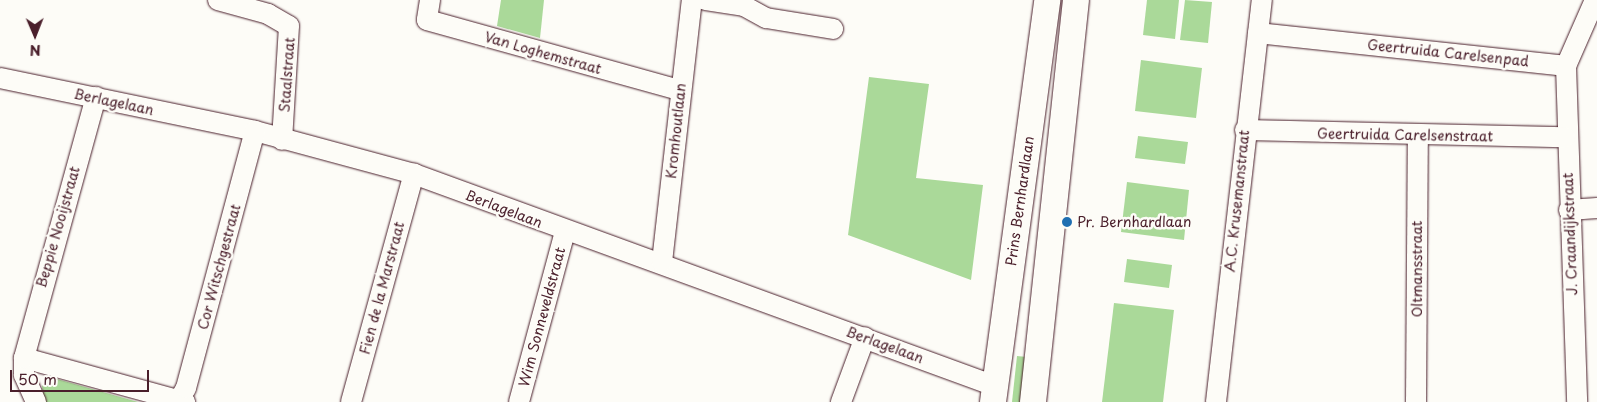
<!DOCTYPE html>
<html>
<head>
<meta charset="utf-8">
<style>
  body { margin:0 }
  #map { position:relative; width:1597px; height:402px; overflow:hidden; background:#fdfcf7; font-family:"Playpen Sans",sans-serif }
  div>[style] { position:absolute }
  .green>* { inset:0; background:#aad999 }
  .roads { filter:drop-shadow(0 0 1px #4a1f2b) drop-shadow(0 0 1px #4a1f2b) }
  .minor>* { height:20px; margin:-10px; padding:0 10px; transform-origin:10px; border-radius:10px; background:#fdfcf7 }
  .major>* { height:26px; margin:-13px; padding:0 13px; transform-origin:13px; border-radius:13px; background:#fdfcf7 }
  .dots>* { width:14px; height:14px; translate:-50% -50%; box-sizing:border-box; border:2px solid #fdfcf7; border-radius:50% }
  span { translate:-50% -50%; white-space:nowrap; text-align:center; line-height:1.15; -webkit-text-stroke:5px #fdfcf7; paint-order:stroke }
  .street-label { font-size:14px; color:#4a1f2b }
  .poi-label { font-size:14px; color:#4a1f2b }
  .left { translate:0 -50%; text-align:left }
  .north { position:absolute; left:10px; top:10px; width:50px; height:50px; -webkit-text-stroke:4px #fdfcf7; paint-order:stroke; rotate:179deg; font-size:14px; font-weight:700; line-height:20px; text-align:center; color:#4a1f2b }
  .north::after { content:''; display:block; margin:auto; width:18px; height:22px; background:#4a1f2b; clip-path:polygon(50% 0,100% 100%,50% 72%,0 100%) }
  .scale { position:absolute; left:10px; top:370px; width:139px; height:22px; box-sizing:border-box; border:2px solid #4a1f2b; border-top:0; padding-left:6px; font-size:15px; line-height:18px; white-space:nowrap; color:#4a1f2b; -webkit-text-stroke:4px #fdfcf7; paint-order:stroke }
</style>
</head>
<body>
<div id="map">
  <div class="green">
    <i style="clip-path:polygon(501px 0,544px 0,540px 38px,497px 26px)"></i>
    <i style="clip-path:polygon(1147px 0,1179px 0,1175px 39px,1143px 35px)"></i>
    <i style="clip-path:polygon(1185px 0,1212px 2px,1208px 43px,1180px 40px)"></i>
    <i style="clip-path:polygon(1141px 60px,1202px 68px,1196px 118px,1135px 111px)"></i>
    <i style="clip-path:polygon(869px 77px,929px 84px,916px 178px,983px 185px,971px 280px,848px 235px)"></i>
    <i style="clip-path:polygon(1138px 136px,1188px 142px,1185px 164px,1135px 158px)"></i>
    <i style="clip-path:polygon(1127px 182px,1189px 190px,1184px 240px,1121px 232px)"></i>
    <i style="clip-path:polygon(1127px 259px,1172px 265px,1169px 288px,1124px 282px)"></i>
    <i style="clip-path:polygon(1114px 303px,1174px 310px,1163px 402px,1102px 402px)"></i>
    <i style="clip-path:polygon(1017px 356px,1027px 357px,1021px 402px,1012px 402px)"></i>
    <i style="clip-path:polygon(50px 377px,138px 402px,44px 402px,42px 386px)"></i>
  </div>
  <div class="roads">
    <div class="minor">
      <i style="left:218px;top:0;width:52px;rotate:15.6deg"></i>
      <i style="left:268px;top:14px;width:24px;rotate:30deg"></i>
      <i style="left:289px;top:26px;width:114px;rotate:93.5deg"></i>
      <i style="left:430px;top:0;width:20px;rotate:99deg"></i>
      <i style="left:427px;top:20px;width:262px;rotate:15.5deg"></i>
      <i style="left:706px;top:0;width:38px;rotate:9deg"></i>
      <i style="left:744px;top:6px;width:25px;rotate:29deg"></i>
      <i style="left:766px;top:18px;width:68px;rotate:9.3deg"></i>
      <i style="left:1258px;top:33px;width:310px;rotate:6.1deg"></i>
      <i style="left:1566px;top:66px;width:72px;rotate:-66.3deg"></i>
      <i style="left:1566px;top:66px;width:336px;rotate:88.1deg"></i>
      <i style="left:0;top:78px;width:260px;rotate:11.7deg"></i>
      <i style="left:255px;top:131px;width:165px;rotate:15.1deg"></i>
      <i style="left:414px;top:174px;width:618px;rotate:20.05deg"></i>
      <i style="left:1245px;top:130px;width:320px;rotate:1.3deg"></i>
      <i style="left:1569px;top:210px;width:28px;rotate:-4deg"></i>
      <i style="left:662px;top:262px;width:264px;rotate:-83.5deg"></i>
      <i style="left:24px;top:358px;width:167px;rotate:15.3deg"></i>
      <i style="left:179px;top:400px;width:14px;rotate:-60deg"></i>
      <i style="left:186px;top:388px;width:266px;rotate:-75deg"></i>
      <i style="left:36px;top:402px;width:30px;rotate:-114deg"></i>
      <i style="left:24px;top:375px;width:17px;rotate:-90deg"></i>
      <i style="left:24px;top:358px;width:271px;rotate:-74.6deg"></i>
      <i style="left:351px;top:402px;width:237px;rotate:-74.6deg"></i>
      <i style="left:519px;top:402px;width:176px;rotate:-74.9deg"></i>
      <i style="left:841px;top:402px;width:69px;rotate:-69.7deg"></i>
      <i style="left:1216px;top:402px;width:405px;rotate:-83.5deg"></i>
      <i style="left:1416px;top:402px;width:267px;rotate:-89.6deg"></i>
    </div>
    <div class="major">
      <i style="left:993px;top:402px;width:406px;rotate:-82.3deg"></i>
      <i style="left:1033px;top:402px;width:404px;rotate:-83.9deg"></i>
    </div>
  </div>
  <div class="dots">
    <i style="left:1067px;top:222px;background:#1f6fb2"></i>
  </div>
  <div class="street-label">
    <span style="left:543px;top:53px;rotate:16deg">Van Loghemstraat</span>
    <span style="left:1448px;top:53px;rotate:6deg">Geertruida Carelsenpad</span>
    <span style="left:287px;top:75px;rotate:-86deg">Staalstraat</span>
    <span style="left:114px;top:102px;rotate:12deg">Berlagelaan</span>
    <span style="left:676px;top:131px;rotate:-84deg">Kromhoutlaan</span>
    <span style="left:1405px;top:135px;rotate:1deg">Geertruida Carelsenstraat</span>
    <span style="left:1020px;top:201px;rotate:-82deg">Prins Bernhardlaan</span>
    <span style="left:1237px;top:201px;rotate:-84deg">A.C. Krusemanstraat</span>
    <span style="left:504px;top:209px;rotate:21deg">Berlagelaan</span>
    <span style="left:58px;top:227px;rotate:-74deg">Beppie Nooijstraat</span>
    <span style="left:1570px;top:234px;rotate:-92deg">J. Craandijkstraat</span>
    <span style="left:219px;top:267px;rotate:-75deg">Cor Witschgestraat</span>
    <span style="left:1417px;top:269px;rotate:-90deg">Oltmansstraat</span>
    <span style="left:382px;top:288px;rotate:-75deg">Fien de la Marstraat</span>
    <span style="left:542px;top:317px;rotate:-75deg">Wim Sonneveldstraat</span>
    <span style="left:885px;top:345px;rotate:20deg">Berlagelaan</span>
  </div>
  <div class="poi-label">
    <span class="left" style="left:1077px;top:222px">Pr. Bernhardlaan</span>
  </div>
  <div class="north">N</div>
  <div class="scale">50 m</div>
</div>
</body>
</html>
